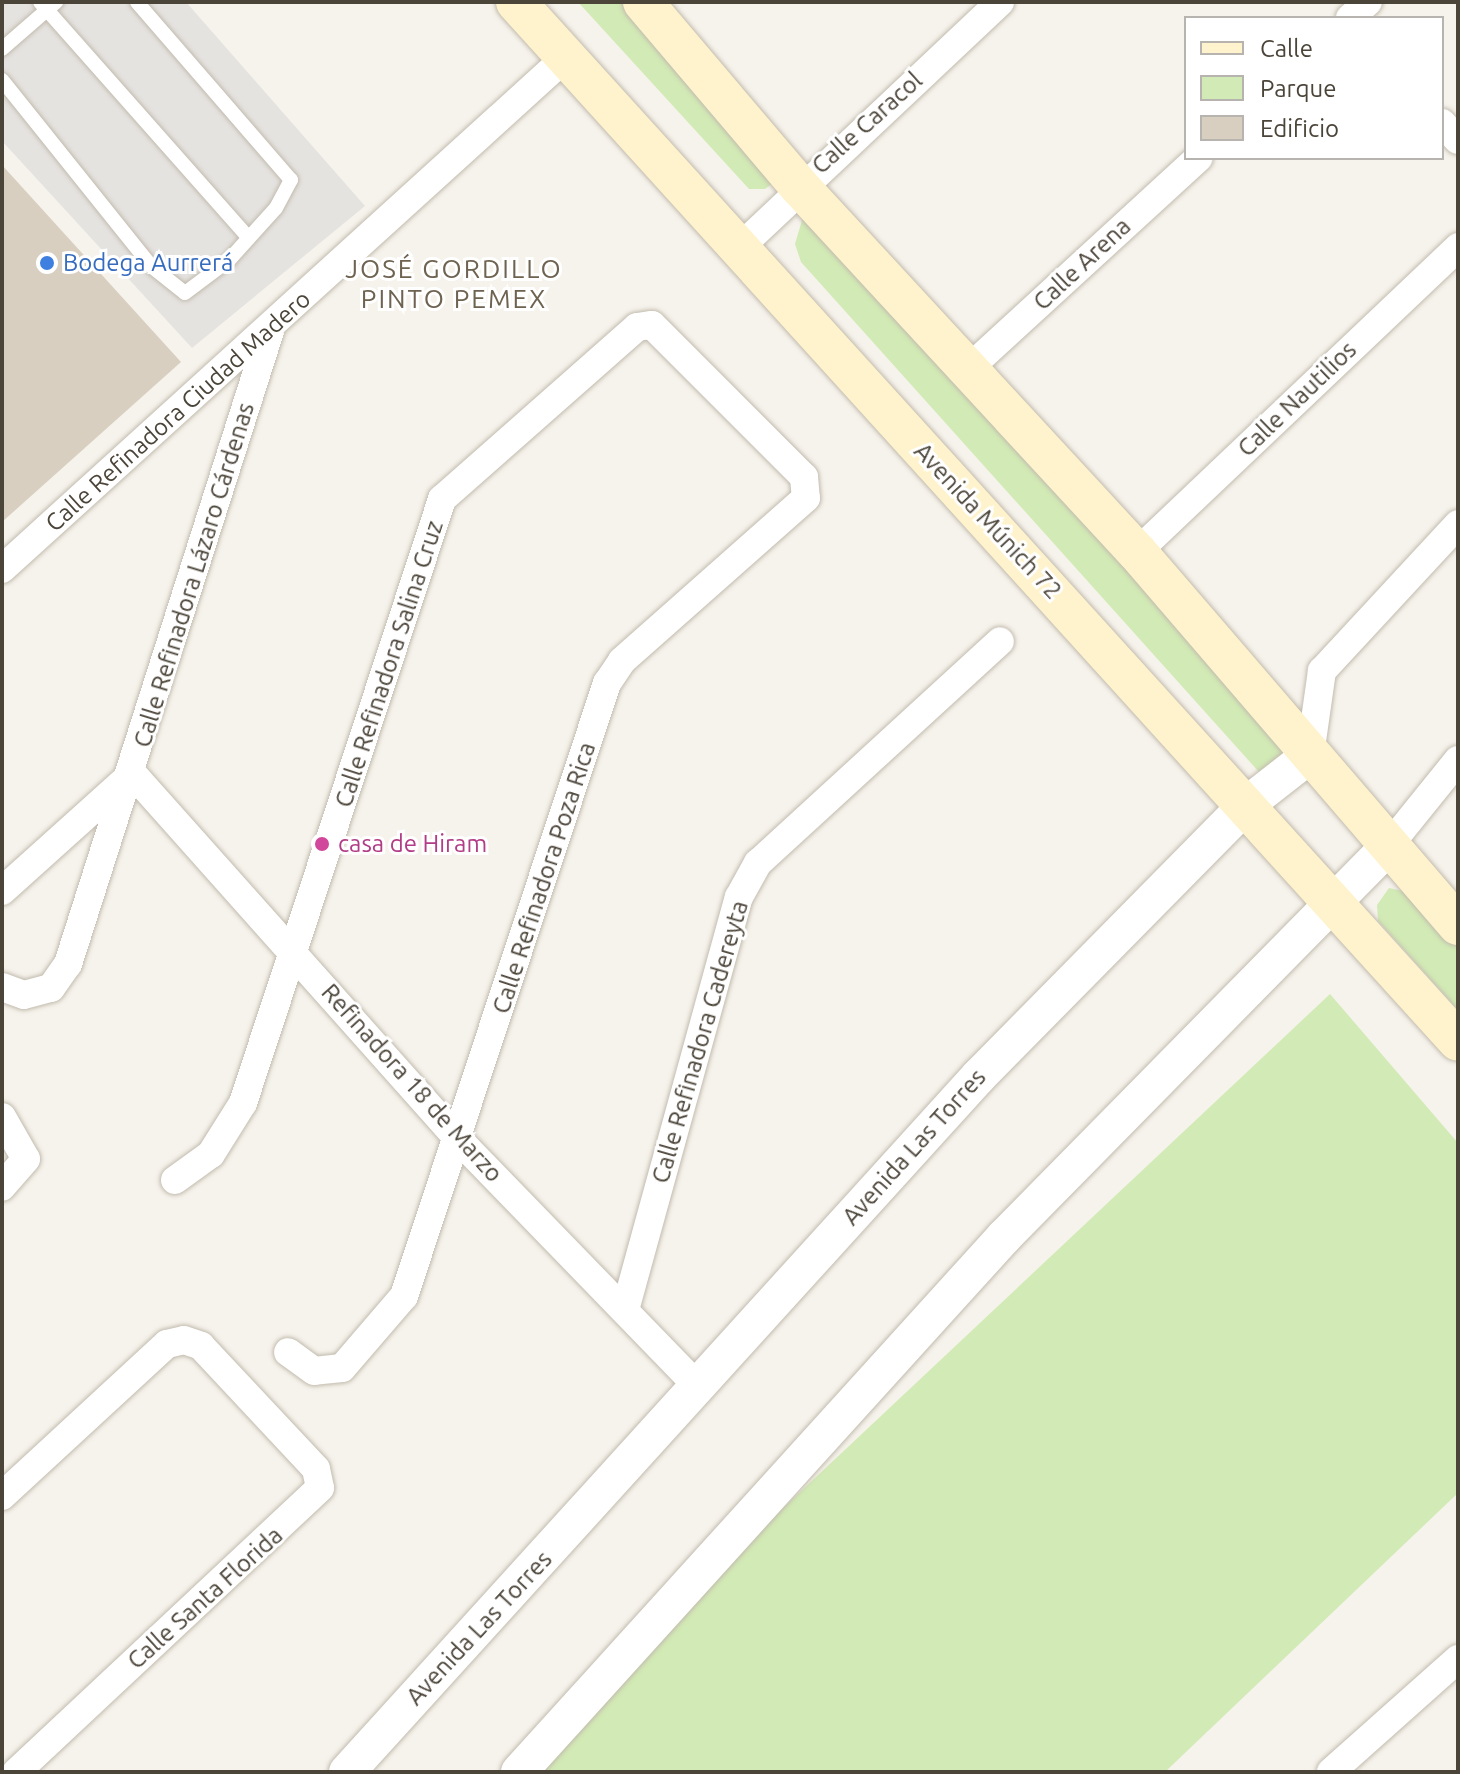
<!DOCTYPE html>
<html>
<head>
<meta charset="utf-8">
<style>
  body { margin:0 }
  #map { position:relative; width:1460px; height:1774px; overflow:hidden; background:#f6f3ec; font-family:Ubuntu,sans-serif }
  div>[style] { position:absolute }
  .green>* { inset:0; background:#d2eab5 }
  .parking>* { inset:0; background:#e5e3e0 }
  .building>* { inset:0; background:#d8cfc1 }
  .roads { filter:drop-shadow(0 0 2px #c2bbae) drop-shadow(0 0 2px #c2bbae) }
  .service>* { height:14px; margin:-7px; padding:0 7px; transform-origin:7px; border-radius:7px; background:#fff }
  .minor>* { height:28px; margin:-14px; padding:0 14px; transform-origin:14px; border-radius:14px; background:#fff }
  .tertiary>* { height:36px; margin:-18px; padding:0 18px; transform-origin:18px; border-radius:18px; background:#fff }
  .secondary>* { height:40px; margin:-20px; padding:0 20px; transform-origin:20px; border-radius:20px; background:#fff3cd }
  .dots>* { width:22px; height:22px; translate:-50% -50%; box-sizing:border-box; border:4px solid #fff; border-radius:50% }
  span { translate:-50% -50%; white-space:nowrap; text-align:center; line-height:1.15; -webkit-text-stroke:6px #fff; paint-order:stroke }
  .street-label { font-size:24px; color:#4b4439 }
  .shop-label { font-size:24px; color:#366cbe }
  .left { translate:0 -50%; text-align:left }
  .hotel-label { font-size:24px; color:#b23c85 }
  .neighbourhood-label { font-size:26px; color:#6e6250; letter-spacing:2px }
  .frame { position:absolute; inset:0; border:4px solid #4b4439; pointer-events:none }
  .legend { position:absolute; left:1184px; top:16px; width:260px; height:144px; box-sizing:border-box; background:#fff; border:2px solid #b7b4b0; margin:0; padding:10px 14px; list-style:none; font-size:24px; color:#4b4439 }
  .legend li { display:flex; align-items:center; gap:16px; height:40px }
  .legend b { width:40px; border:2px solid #b7b4b0 }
</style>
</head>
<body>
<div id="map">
  <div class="green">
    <i style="clip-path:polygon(578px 2px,638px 2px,783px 176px,765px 189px,749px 189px)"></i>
    <i style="clip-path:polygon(803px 217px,1292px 747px,1259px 772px,801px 262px,795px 244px)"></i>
    <i style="clip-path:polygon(1389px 888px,1416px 894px,1458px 939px,1458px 1010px,1378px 921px,1377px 905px)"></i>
    <i style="clip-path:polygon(1330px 994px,1458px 1143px,1458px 1493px,1165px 1772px,502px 1772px)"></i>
  </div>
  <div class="parking">
    <i style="clip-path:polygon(2px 2px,186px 2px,365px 206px,192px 348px,2px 141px)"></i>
  </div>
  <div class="building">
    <i style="clip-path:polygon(2px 165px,181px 362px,2px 522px)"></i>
  </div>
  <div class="roads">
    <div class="service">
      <i style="left:40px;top:2px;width:315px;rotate:48.5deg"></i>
      <i style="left:2px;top:49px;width:72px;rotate:-41deg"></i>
      <i style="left:2px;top:80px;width:238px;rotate:51.3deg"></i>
      <i style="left:151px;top:266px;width:43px;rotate:38.5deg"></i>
      <i style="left:185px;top:293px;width:55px;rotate:-36.9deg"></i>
      <i style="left:229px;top:260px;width:70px;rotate:-47.9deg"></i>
      <i style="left:276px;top:208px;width:32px;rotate:-62deg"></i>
      <i style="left:291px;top:180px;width:235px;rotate:-130.9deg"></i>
    </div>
    <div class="minor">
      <i style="left:1350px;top:18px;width:24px;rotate:-42deg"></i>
      <i style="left:1442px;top:123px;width:23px;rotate:47deg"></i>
      <i style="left:738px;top:249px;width:360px;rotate:-43.3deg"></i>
      <i style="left:967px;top:370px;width:314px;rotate:-42.5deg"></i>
      <i style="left:1137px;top:552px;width:443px;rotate:-43.5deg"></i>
      <i style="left:2px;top:569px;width:760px;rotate:-42.23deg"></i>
      <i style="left:1310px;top:755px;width:85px;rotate:-81.9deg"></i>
      <i style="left:1322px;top:671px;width:200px;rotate:-47.2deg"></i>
      <i style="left:133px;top:774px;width:490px;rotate:48.3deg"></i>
      <i style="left:459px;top:1140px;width:344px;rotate:45.9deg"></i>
      <i style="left:1387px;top:848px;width:113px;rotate:-51.1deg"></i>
      <i style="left:2px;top:891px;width:175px;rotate:-42deg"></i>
      <i style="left:2px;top:987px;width:23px;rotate:20deg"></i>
      <i style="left:24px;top:995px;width:28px;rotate:-15deg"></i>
      <i style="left:51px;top:988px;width:29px;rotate:-55deg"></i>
      <i style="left:68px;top:964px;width:664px;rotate:-72.3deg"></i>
      <i style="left:2px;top:1117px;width:48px;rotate:60.3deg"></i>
      <i style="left:26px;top:1159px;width:37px;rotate:131deg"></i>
      <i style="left:175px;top:1180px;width:44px;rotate:-35.8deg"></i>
      <i style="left:211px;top:1154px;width:60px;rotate:-57.9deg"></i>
      <i style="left:243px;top:1103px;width:636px;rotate:-71.76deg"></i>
      <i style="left:442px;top:499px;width:260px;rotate:-41.4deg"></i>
      <i style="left:637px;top:327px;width:15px;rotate:-8deg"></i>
      <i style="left:652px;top:325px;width:215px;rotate:45deg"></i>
      <i style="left:804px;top:477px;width:21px;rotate:85deg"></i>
      <i style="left:806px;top:498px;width:246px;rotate:138.5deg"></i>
      <i style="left:622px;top:661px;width:27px;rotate:124deg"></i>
      <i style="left:607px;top:683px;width:646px;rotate:108.32deg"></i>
      <i style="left:404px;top:1296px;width:95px;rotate:130.7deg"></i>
      <i style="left:342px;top:1368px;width:28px;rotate:174deg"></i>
      <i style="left:314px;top:1371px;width:32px;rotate:-144deg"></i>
      <i style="left:625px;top:1310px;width:428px;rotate:-74.6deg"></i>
      <i style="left:739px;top:897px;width:39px;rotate:-61deg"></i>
      <i style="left:758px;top:863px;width:328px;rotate:-42.5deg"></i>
      <i style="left:2px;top:1496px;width:224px;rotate:-42.7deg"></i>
      <i style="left:167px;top:1344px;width:17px;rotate:-13deg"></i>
      <i style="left:184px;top:1340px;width:18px;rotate:19deg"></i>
      <i style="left:201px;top:1346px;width:168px;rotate:46.9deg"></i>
      <i style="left:316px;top:1469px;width:19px;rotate:78deg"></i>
      <i style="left:320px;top:1488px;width:416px;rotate:136.9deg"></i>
      <i style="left:1331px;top:1772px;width:170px;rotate:-41.7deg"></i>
    </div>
    <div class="tertiary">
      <i style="left:347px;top:1772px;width:940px;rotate:-47.76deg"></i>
      <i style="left:979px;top:1076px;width:380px;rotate:-45.4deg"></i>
      <i style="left:1246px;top:805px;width:81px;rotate:-38deg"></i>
      <i style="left:519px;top:1772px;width:722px;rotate:-47.81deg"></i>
      <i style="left:1004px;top:1237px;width:546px;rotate:-45.45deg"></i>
    </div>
    <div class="secondary">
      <i style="left:516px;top:2px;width:1402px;rotate:47.8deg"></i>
      <i style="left:643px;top:2px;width:241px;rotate:49.7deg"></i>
      <i style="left:799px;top:186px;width:498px;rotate:47.3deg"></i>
      <i style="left:1137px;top:552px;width:492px;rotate:49.3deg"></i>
    </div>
  </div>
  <div class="dots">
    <i style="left:47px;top:263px;background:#3f7fe0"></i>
    <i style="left:322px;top:844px;background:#d1479c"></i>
  </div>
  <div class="street-label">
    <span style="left:867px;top:123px;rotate:-42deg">Calle Caracol</span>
    <span style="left:1082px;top:264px;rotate:-43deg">Calle Arena</span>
    <span style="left:1297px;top:399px;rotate:-44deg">Calle Nautilios</span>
    <span style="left:178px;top:411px;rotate:-42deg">Calle Refinadora Ciudad Madero</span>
    <span style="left:988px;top:521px;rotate:47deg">Avenida Múnich 72</span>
    <span style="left:194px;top:575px;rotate:-73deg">Calle Refinadora Lázaro Cárdenas</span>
    <span style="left:389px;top:664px;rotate:-72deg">Calle Refinadora Salina Cruz</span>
    <span style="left:544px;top:878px;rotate:-72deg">Calle Refinadora Poza Rica</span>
    <span style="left:700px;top:1042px;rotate:-74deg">Calle Refinadora Cadereyta</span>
    <span style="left:412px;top:1083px;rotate:48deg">Refinadora 18 de Marzo</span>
    <span style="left:914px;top:1147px;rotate:-48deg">Avenida Las Torres</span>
    <span style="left:205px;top:1598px;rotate:-42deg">Calle Santa Florida</span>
    <span style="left:479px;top:1628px;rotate:-47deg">Avenida Las Torres</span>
  </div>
  <div class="shop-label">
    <span class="left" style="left:63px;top:263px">Bodega Aurrerá</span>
  </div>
  <div class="hotel-label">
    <span class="left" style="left:338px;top:844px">casa de Hiram</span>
  </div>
  <div class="neighbourhood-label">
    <span style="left:454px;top:284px">JOSÉ GORDILLO<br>PINTO PEMEX</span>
  </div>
  <div class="frame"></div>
  <ul class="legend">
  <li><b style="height:10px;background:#fff3cd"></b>Calle</li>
  <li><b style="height:22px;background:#d2eab5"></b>Parque</li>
  <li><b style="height:22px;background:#d8cfc1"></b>Edificio</li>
  </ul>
</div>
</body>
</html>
